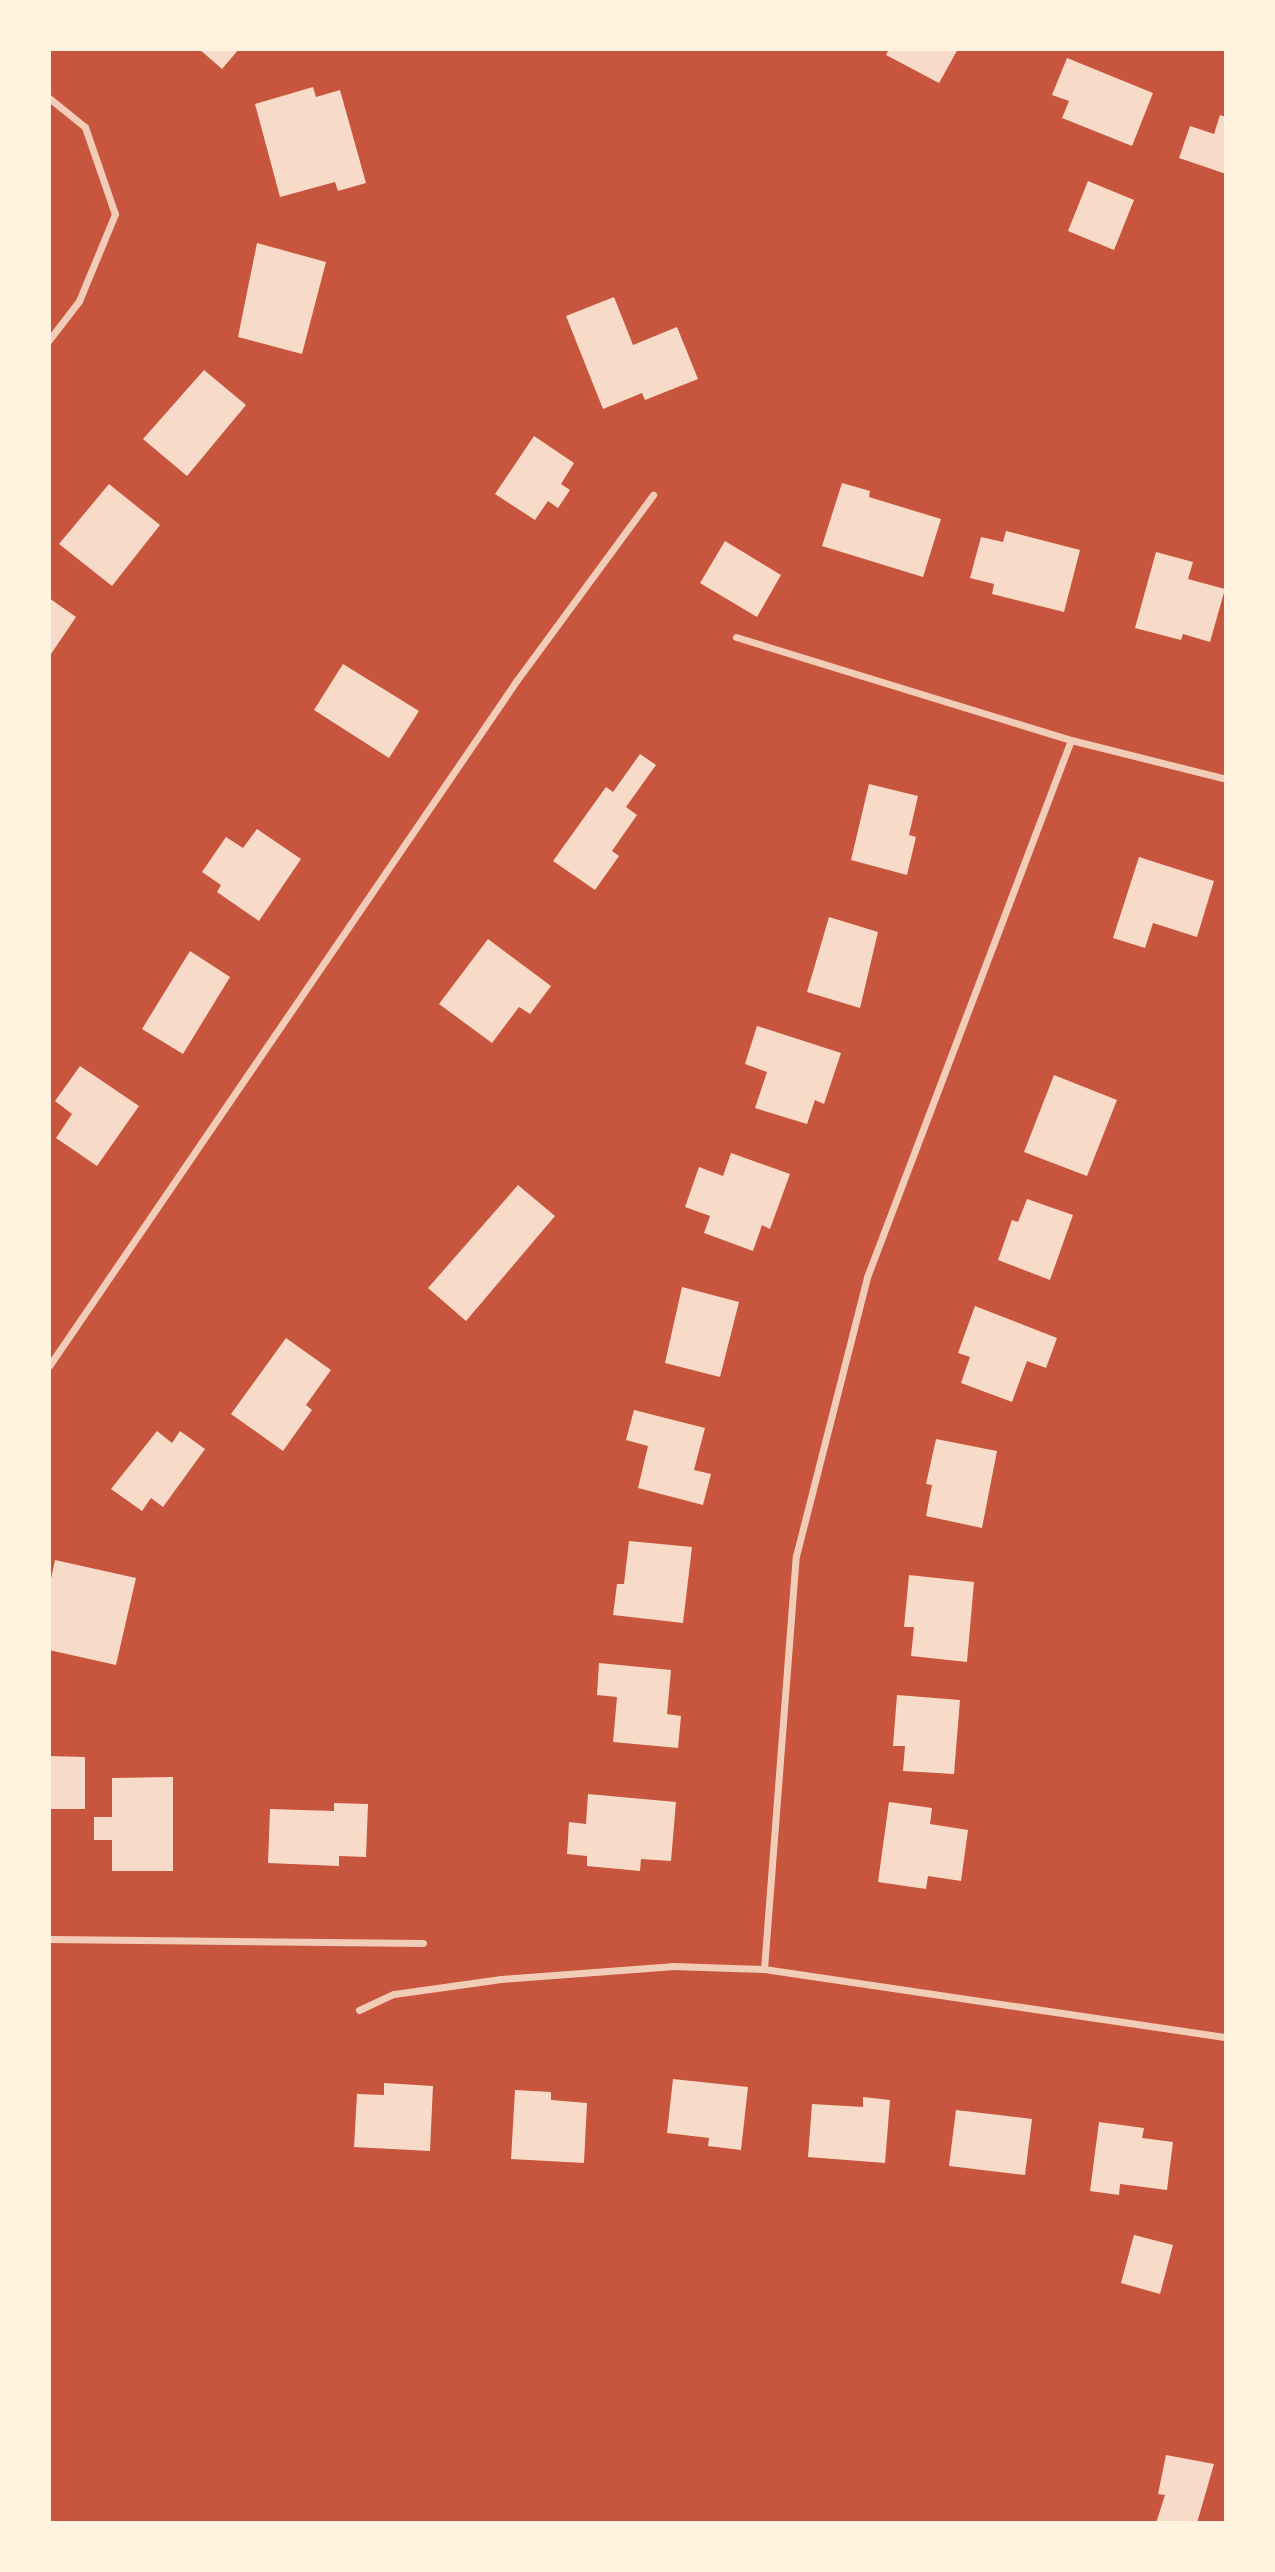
<!DOCTYPE html>
<html>
<head>
<meta charset="utf-8">
<style>
  body { margin:0 }
  #map { position:relative; width:1275px; height:2572px; overflow:hidden; background:#c8553d; font-family:Literata,serif }
  div>[style] { position:absolute }
  .building>* { inset:0; background:#f7dbc8 }
  .minor>* { height:7px; margin:-3.5px; padding:0 3.5px; transform-origin:3.5px; border-radius:3.5px; background:#f1ccb7 }
  span { translate:-50% -50%; white-space:nowrap; text-align:center; line-height:1.15; -webkit-text-stroke:7px #fff3e0; paint-order:stroke }
  .frame { position:absolute; inset:0; border:51px solid #fff3e0; pointer-events:none }
</style>
</head>
<body>
<div id="map">
  <div class="building">
    <i style="clip-path:polygon(199px 49px,239px 49px,222px 69px)"></i>
    <i style="clip-path:polygon(889px 49px,958px 49px,939px 83px,886px 55px)"></i>
    <i style="clip-path:polygon(1067px 58px,1153px 93px,1132px 146px,1062px 118px,1069px 101px,1052px 95px)"></i>
    <i style="clip-path:polygon(313px 87px,316px 97px,340px 90px,366px 183px,338px 191px,335px 182px,280px 197px,255px 104px)"></i>
    <i style="clip-path:polygon(1220px 115px,1226px 117px,1226px 174px,1179px 158px,1190px 126px,1214px 134px)"></i>
    <i style="clip-path:polygon(1088px 181px,1134px 200px,1114px 250px,1068px 231px)"></i>
    <i style="clip-path:polygon(257px 243px,326px 262px,302px 354px,238px 337px)"></i>
    <i style="clip-path:polygon(614px 297px,633px 345px,677px 327px,698px 379px,645px 400px,642px 393px,603px 409px,566px 316px)"></i>
    <i style="clip-path:polygon(204px 370px,246px 405px,187px 476px,143px 439px)"></i>
    <i style="clip-path:polygon(534px 436px,574px 463px,561px 484px,570px 490px,558px 508px,548px 501px,535px 520px,495px 494px)"></i>
    <i style="clip-path:polygon(842px 483px,870px 491px,869px 497px,941px 519px,923px 577px,822px 546px)"></i>
    <i style="clip-path:polygon(109px 484px,160px 525px,112px 586px,59px 544px)"></i>
    <i style="clip-path:polygon(1006px 531px,1080px 550px,1064px 612px,992px 594px,994px 584px,970px 578px,981px 537px,1003px 542px)"></i>
    <i style="clip-path:polygon(725px 541px,781px 575px,757px 617px,700px 583px)"></i>
    <i style="clip-path:polygon(1156px 552px,1193px 562px,1188px 579px,1225px 589px,1210px 642px,1183px 634px,1181px 640px,1135px 628px)"></i>
    <i style="clip-path:polygon(49px 598px,76px 617px,49px 657px)"></i>
    <i style="clip-path:polygon(343px 664px,419px 711px,389px 758px,314px 710px)"></i>
    <i style="clip-path:polygon(640px 754px,656px 765px,626px 807px,637px 815px,612px 851px,619px 856px,595px 890px,553px 861px,606px 787px,613px 792px)"></i>
    <i style="clip-path:polygon(869px 784px,918px 796px,909px 835px,916px 837px,907px 875px,851px 860px)"></i>
    <i style="clip-path:polygon(257px 829px,301px 859px,259px 921px,217px 892px,221px 885px,202px 872px,226px 837px,243px 848px)"></i>
    <i style="clip-path:polygon(1139px 857px,1214px 881px,1197px 937px,1153px 923px,1145px 948px,1113px 938px)"></i>
    <i style="clip-path:polygon(829px 917px,878px 932px,860px 1008px,807px 992px)"></i>
    <i style="clip-path:polygon(488px 939px,551px 986px,530px 1014px,519px 1007px,492px 1043px,439px 1004px)"></i>
    <i style="clip-path:polygon(190px 951px,230px 977px,183px 1054px,142px 1029px)"></i>
    <i style="clip-path:polygon(757px 1026px,841px 1053px,824px 1104px,815px 1100px,807px 1124px,755px 1108px,767px 1072px,745px 1064px)"></i>
    <i style="clip-path:polygon(80px 1066px,139px 1106px,97px 1166px,56px 1138px,72px 1114px,55px 1101px)"></i>
    <i style="clip-path:polygon(1054px 1075px,1117px 1100px,1087px 1176px,1024px 1152px)"></i>
    <i style="clip-path:polygon(731px 1153px,790px 1174px,770px 1229px,762px 1225px,753px 1251px,704px 1233px,710px 1216px,685px 1207px,699px 1167px,723px 1176px)"></i>
    <i style="clip-path:polygon(518px 1185px,555px 1216px,466px 1321px,428px 1288px)"></i>
    <i style="clip-path:polygon(1027px 1199px,1073px 1215px,1050px 1280px,998px 1260px,1012px 1220px,1018px 1222px)"></i>
    <i style="clip-path:polygon(682px 1287px,739px 1302px,720px 1377px,665px 1363px)"></i>
    <i style="clip-path:polygon(975px 1306px,1057px 1338px,1046px 1368px,1027px 1361px,1012px 1402px,961px 1383px,970px 1357px,958px 1353px)"></i>
    <i style="clip-path:polygon(286px 1338px,331px 1370px,306px 1405px,312px 1410px,283px 1451px,231px 1414px)"></i>
    <i style="clip-path:polygon(634px 1410px,705px 1428px,694px 1470px,711px 1474px,703px 1505px,638px 1488px,648px 1446px,626px 1440px)"></i>
    <i style="clip-path:polygon(157px 1431px,172px 1443px,180px 1431px,205px 1449px,163px 1507px,151px 1498px,142px 1511px,111px 1489px)"></i>
    <i style="clip-path:polygon(936px 1439px,997px 1451px,982px 1528px,926px 1516px,932px 1485px,926px 1484px)"></i>
    <i style="clip-path:polygon(629px 1541px,692px 1547px,683px 1623px,613px 1615px,617px 1584px,624px 1584px)"></i>
    <i style="clip-path:polygon(55px 1560px,136px 1578px,116px 1665px,49px 1650px,49px 1588px)"></i>
    <i style="clip-path:polygon(909px 1575px,974px 1582px,967px 1662px,911px 1656px,914px 1627px,904px 1627px)"></i>
    <i style="clip-path:polygon(599px 1663px,671px 1670px,667px 1714px,681px 1716px,678px 1748px,613px 1742px,617px 1697px,597px 1695px)"></i>
    <i style="clip-path:polygon(897px 1695px,960px 1700px,954px 1774px,903px 1771px,905px 1746px,893px 1746px)"></i>
    <i style="clip-path:polygon(49px 1756px,85px 1757px,85px 1809px,49px 1809px)"></i>
    <i style="clip-path:polygon(173px 1777px,173px 1871px,112px 1871px,112px 1840px,94px 1840px,94px 1817px,112px 1817px,112px 1778px)"></i>
    <i style="clip-path:polygon(588px 1794px,676px 1802px,671px 1861px,641px 1859px,640px 1871px,587px 1866px,587px 1856px,567px 1854px,569px 1822px,586px 1824px)"></i>
    <i style="clip-path:polygon(889px 1802px,932px 1808px,930px 1824px,968px 1830px,961px 1881px,928px 1876px,926px 1889px,878px 1882px)"></i>
    <i style="clip-path:polygon(334px 1803px,368px 1804px,366px 1857px,339px 1856px,339px 1866px,268px 1863px,270px 1809px,334px 1811px)"></i>
    <i style="clip-path:polygon(673px 2079px,748px 2087px,741px 2150px,708px 2146px,709px 2138px,667px 2133px)"></i>
    <i style="clip-path:polygon(384px 2083px,433px 2086px,430px 2151px,354px 2147px,357px 2094px,384px 2095px)"></i>
    <i style="clip-path:polygon(515px 2090px,551px 2092px,551px 2100px,587px 2103px,584px 2163px,511px 2159px)"></i>
    <i style="clip-path:polygon(863px 2097px,890px 2100px,885px 2163px,808px 2157px,812px 2104px,863px 2107px)"></i>
    <i style="clip-path:polygon(956px 2110px,1032px 2119px,1025px 2175px,949px 2166px)"></i>
    <i style="clip-path:polygon(1099px 2122px,1144px 2128px,1142px 2138px,1173px 2142px,1167px 2190px,1120px 2184px,1119px 2195px,1090px 2191px)"></i>
    <i style="clip-path:polygon(1134px 2235px,1173px 2245px,1160px 2294px,1121px 2283px)"></i>
    <i style="clip-path:polygon(1166px 2455px,1214px 2464px,1197px 2523px,1156px 2523px,1165px 2495px,1158px 2494px)"></i>
  </div>
  <div class="minor">
    <i style="left:49px;top:98px;width:46px;rotate:38.9deg"></i>
    <i style="left:85px;top:127px;width:92px;rotate:71deg"></i>
    <i style="left:115px;top:214px;width:94px;rotate:112.5deg"></i>
    <i style="left:79px;top:301px;width:49px;rotate:127.6deg"></i>
    <i style="left:736px;top:637px;width:350px;rotate:17.1deg"></i>
    <i style="left:1071px;top:740px;width:160px;rotate:14.1deg"></i>
    <i style="left:49px;top:1366px;width:830px;rotate:-55.7deg"></i>
    <i style="left:517px;top:680px;width:230px;rotate:-53.7deg"></i>
    <i style="left:49px;top:1939px;width:374px;rotate:0.6deg"></i>
    <i style="left:764px;top:1969px;width:414px;rotate:-85.6deg"></i>
    <i style="left:796px;top:1556px;width:288px;rotate:-75.7deg"></i>
    <i style="left:867px;top:1277px;width:574px;rotate:-69.2deg"></i>
    <i style="left:359px;top:2010px;width:38px;rotate:-25deg"></i>
    <i style="left:394px;top:1994px;width:108px;rotate:-8deg"></i>
    <i style="left:501px;top:1979px;width:171px;rotate:-4.3deg"></i>
    <i style="left:672px;top:1966px;width:92px;rotate:1.9deg"></i>
    <i style="left:764px;top:1969px;width:467px;rotate:8.4deg"></i>
  </div>
  <div class="frame"></div>
</div>
</body>
</html>
